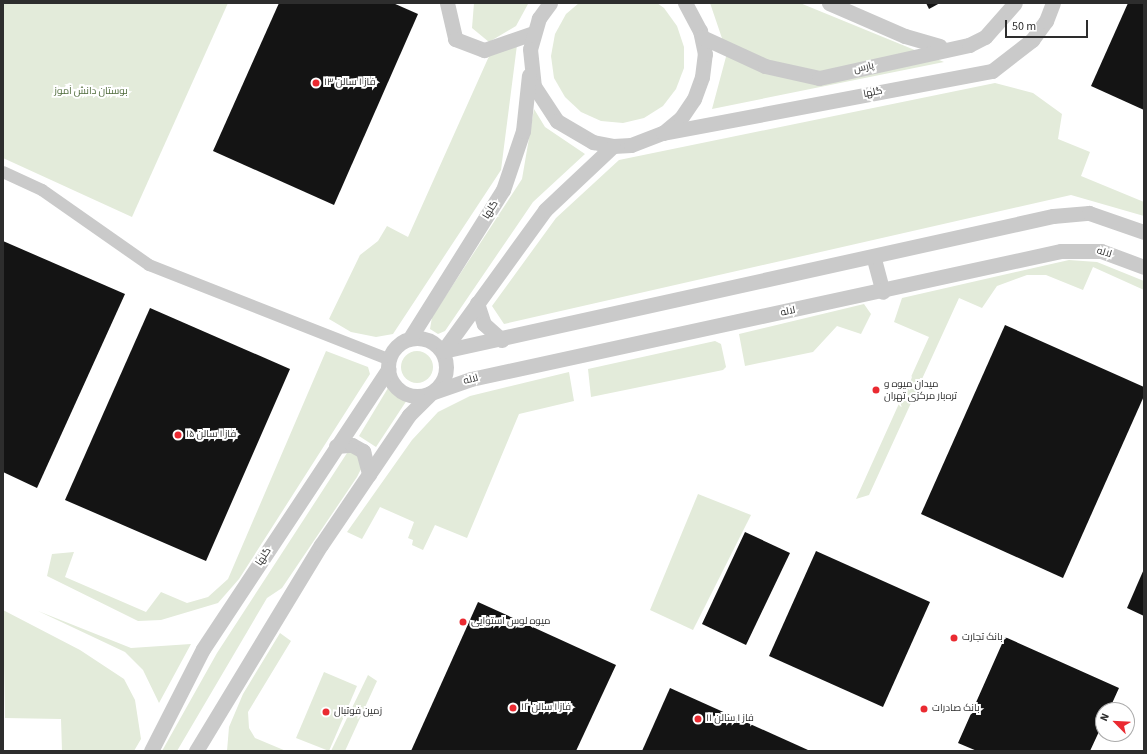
<!DOCTYPE html>
<html>
<head>
<meta charset="utf-8">
<style>
  body { margin:0 }
  #map { position:relative; width:1147px; height:754px; overflow:hidden; background:#fff; font-family:"Source Sans 3",Cairo,sans-serif }
  div>[style] { position:absolute }
  .green>* { inset:0; background:#e3ebda }
  .round { border-radius:50% }
  .building>* { inset:0; background:#141414 }
  .minor>* { height:12px; margin:-6px; padding:0 6px; transform-origin:6px; border-radius:6px; background:#cacaca }
  .tertiary>* { height:15px; margin:-7.5px; padding:0 7.5px; transform-origin:7.5px; border-radius:7.5px; background:#cacaca }
  .tertiary>.ring { margin:-7.5px; padding:0; box-sizing:content-box; background:none; border:15px solid #cacaca; border-radius:50% }
  .dots>* { width:11px; height:11px; translate:-50% -50%; box-sizing:border-box; border:2px solid #fff; border-radius:50% }
  span { translate:-50% -50%; white-space:nowrap; text-align:center; line-height:1.15; -webkit-text-stroke:4px #fff; paint-order:stroke }
  .street-label { font-size:10px; color:#2d2d2d }
  .poi-label { font-size:10px; color:#2d2d2d }
  .left { translate:0 -50%; text-align:left }
  .park-label { font-size:10px; color:#4e6a3a }
  .frame { position:absolute; inset:0; border:4px solid #2d2d2d; pointer-events:none }
  .north { position:absolute; left:1095px; top:702px; width:40px; height:40px; box-sizing:border-box; background:#fff; border:1px solid #ababab; border-radius:50%; rotate:294deg; font-size:11px; font-weight:700; line-height:16px; text-align:center; color:#2d2d2d }
  .north::after { content:''; display:block; margin:auto; width:14px; height:18px; background:#ea2a31; clip-path:polygon(50% 0,100% 100%,50% 72%,0 100%) }
  .scale { position:absolute; left:1005px; top:20px; width:83px; height:18px; box-sizing:border-box; border:2px solid #2d2d2d; border-top:0; padding-left:5px; font-size:12px; line-height:14px; white-space:nowrap; color:#2d2d2d; -webkit-text-stroke:3px #fff; paint-order:stroke }
</style>
</head>
<body>
<div id="map">
  <div class="green">
    <i style="clip-path:polygon(3px 3px,228px 3px,132px 217px,3px 158px)"></i>
    <i style="clip-path:polygon(474px 3px,528px 3px,528px 4px,516px 26px,489px 42px,472px 28px)"></i>
    <i style="clip-path:polygon(579px 3px,657px 3px,664px 8px,677px 26px,684px 47px,684px 68px,676px 89px,663px 106px,644px 118px,623px 123px,601px 121px,581px 112px,565px 97px,554px 78px,551px 56px,555px 34px,566px 14px)"></i>
    <i style="clip-path:polygon(710px 3px,800px 3px,944px 62px,712px 109px,727px 53px)"></i>
    <i style="clip-path:polygon(517px 45px,501px 170px,393px 334px,376px 337px,351px 332px,329px 319px,360px 255px,378px 241px,387px 226px,408px 237px,490px 54px)"></i>
    <i style="clip-path:polygon(995px 83px,1033px 93px,1062px 114px,1058px 139px,1090px 152px,1081px 176px,1144px 202px,1144px 216px,1071px 195px,504px 324px,492px 306px,556px 218px,619px 160px)"></i>
    <i style="clip-path:polygon(534px 109px,545px 127px,585px 154px,533px 202px,445px 331px,438px 334px,430px 329px,432px 317px,522px 179px)"></i>
    <i style="clip-path:polygon(1069px 260px,1097px 262px,1144px 281px,1144px 290px,1093px 267px,1083px 290px,1046px 275px,1027px 275px,997px 286px,982px 308px,959px 298px,869px 495px,856px 499px,929px 337px,894px 322px,902px 298px)"></i>
    <i style="clip-path:polygon(864px 304px,871px 314px,861px 334px,837px 326px,813px 352px,745px 366px,739px 334px)"></i>
    <i style="clip-path:polygon(715px 341px,721px 344px,726px 367px,723px 370px,591px 397px,588px 369px)"></i>
    <i style="clip-path:polygon(326px 351px,368px 367px,370px 374px,239px 579px,218px 603px,161px 620px,138px 621px,47px 576px,52px 554px,74px 552px,65px 577px,146px 612px,161px 592px,187px 603px,208px 597px,228px 579px)"></i>
    <i class="round" style="left:401px;top:351px;width:32px;height:32px"></i>
    <i style="clip-path:polygon(569px 372px,574px 401px,519px 414px,467px 538px,435px 525px,423px 550px,412px 545px,413px 540px,408px 538px,414px 522px,380px 507px,362px 539px,347px 532px,412px 440px,438px 412px,470px 396px)"></i>
    <i style="clip-path:polygon(388px 388px,407px 400px,376px 447px,359px 436px)"></i>
    <i style="clip-path:polygon(355px 452px,363px 465px,357px 477px,282px 588px,267px 598px,177px 751px,162px 751px,217px 653px,347px 453px)"></i>
    <i style="clip-path:polygon(698px 494px,751px 515px,693px 630px,650px 610px)"></i>
    <i style="clip-path:polygon(3px 610px,80px 650px,124px 679px,135px 700px,141px 739px,134px 751px,62px 751px,61px 719px,5px 718px)"></i>
    <i style="clip-path:polygon(38px 611px,131px 648px,191px 644px,159px 703px,143px 670px,125px 652px)"></i>
    <i style="clip-path:polygon(280px 633px,291px 641px,248px 712px,249px 728px,255px 738px,286px 751px,227px 751px,229px 727px,243px 694px)"></i>
    <i style="clip-path:polygon(324px 672px,357px 686px,329px 751px,296px 738px)"></i>
    <i style="clip-path:polygon(368px 675px,377px 681px,345px 751px,331px 751px)"></i>
  </div>
  <div class="building">
    <i style="clip-path:polygon(279px 3px,393px 3px,418px 14px,334px 205px,213px 151px)"></i>
    <i style="clip-path:polygon(926px 3px,940px 3px,929px 9px)"></i>
    <i style="clip-path:polygon(1128px 3px,1144px 3px,1144px 110px,1091px 86px)"></i>
    <i style="clip-path:polygon(3px 241px,125px 294px,37px 488px,3px 472px)"></i>
    <i style="clip-path:polygon(150px 308px,290px 369px,206px 561px,65px 500px)"></i>
    <i style="clip-path:polygon(1005px 325px,1144px 387px,1144px 396px,1063px 578px,921px 514px)"></i>
    <i style="clip-path:polygon(745px 532px,790px 553px,746px 645px,702px 624px)"></i>
    <i style="clip-path:polygon(816px 551px,930px 602px,883px 707px,769px 656px)"></i>
    <i style="clip-path:polygon(1144px 569px,1144px 616px,1127px 608px)"></i>
    <i style="clip-path:polygon(478px 602px,616px 665px,576px 751px,411px 751px)"></i>
    <i style="clip-path:polygon(1005px 637px,1119px 688px,1109px 710px,1103px 710px,1103px 723px,1090px 751px,977px 751px,958px 743px)"></i>
    <i style="clip-path:polygon(670px 688px,808px 750px,807px 751px,642px 751px)"></i>
  </div>
  <div class="minor">
    <i style="left:3px;top:172px;width:43px;rotate:24.8deg"></i>
    <i style="left:42px;top:190px;width:131px;rotate:35deg"></i>
    <i style="left:149px;top:265px;width:257px;rotate:21.5deg"></i>
  </div>
  <div class="tertiary">
    <i style="left:447px;top:3px;width:37px;rotate:77deg"></i>
    <i style="left:455px;top:39px;width:31px;rotate:21deg"></i>
    <i style="left:484px;top:50px;width:52px;rotate:-19.1deg"></i>
    <i style="left:550px;top:3px;width:19px;rotate:126deg"></i>
    <i style="left:539px;top:18px;width:32px;rotate:106deg"></i>
    <i style="left:530px;top:49px;width:37px;rotate:84deg"></i>
    <i style="left:534px;top:86px;width:42px;rotate:56.7deg"></i>
    <i style="left:557px;top:121px;width:42px;rotate:30.3deg"></i>
    <i style="left:593px;top:142px;width:20px;rotate:11deg"></i>
    <i style="left:613px;top:146px;width:18px;rotate:-3deg"></i>
    <i style="left:631px;top:145px;width:34px;rotate:-21deg"></i>
    <i style="left:663px;top:133px;width:23px;rotate:-40deg"></i>
    <i style="left:681px;top:118px;width:23px;rotate:-56deg"></i>
    <i style="left:694px;top:99px;width:23px;rotate:-70deg"></i>
    <i style="left:702px;top:77px;width:23px;rotate:-83deg"></i>
    <i style="left:705px;top:54px;width:24px;rotate:-102deg"></i>
    <i style="left:700px;top:31px;width:32px;rotate:-118deg"></i>
    <i style="left:829px;top:3px;width:83px;rotate:23.5deg"></i>
    <i style="left:905px;top:36px;width:36px;rotate:16deg"></i>
    <i style="left:702px;top:37px;width:69px;rotate:24.7deg"></i>
    <i style="left:765px;top:66px;width:55px;rotate:12.5deg"></i>
    <i style="left:819px;top:78px;width:154px;rotate:-12.4deg"></i>
    <i style="left:969px;top:45px;width:18px;rotate:-27deg"></i>
    <i style="left:985px;top:37px;width:45px;rotate:-48.6deg"></i>
    <i style="left:663px;top:133px;width:335px;rotate:-10.7deg"></i>
    <i style="left:992px;top:71px;width:51px;rotate:-37.8deg"></i>
    <i style="left:1032px;top:40px;width:24px;rotate:-54deg"></i>
    <i style="left:1046px;top:21px;width:19px;rotate:-69deg"></i>
    <i style="left:874px;top:259px;width:34px;rotate:75deg"></i>
    <i style="left:477px;top:303px;width:22px;rotate:72deg"></i>
    <i style="left:484px;top:324px;width:24px;rotate:42deg"></i>
    <i class="ring" style="left:388px;top:338px;width:43px;height:43px"></i>
    <i style="left:410px;top:338px;width:175px;rotate:-57.9deg"></i>
    <i style="left:503px;top:190px;width:62px;rotate:-71.3deg"></i>
    <i style="left:523px;top:131px;width:56px;rotate:-83.9deg"></i>
    <i style="left:443px;top:351px;width:625px;rotate:-12.48deg"></i>
    <i style="left:1053px;top:216px;width:36px;rotate:-5deg"></i>
    <i style="left:1089px;top:213px;width:58px;rotate:19.1deg"></i>
    <i style="left:443px;top:351px;width:174px;rotate:-54.1deg"></i>
    <i style="left:545px;top:210px;width:93px;rotate:-43.3deg"></i>
    <i style="left:336px;top:446px;width:16px;rotate:-4deg"></i>
    <i style="left:352px;top:445px;width:13px;rotate:29deg"></i>
    <i style="left:363px;top:451px;width:24px;rotate:75deg"></i>
    <i style="left:151px;top:751px;width:114px;rotate:-63deg"></i>
    <i style="left:203px;top:649px;width:336px;rotate:-56.5deg"></i>
    <i style="left:196px;top:751px;width:241px;rotate:-58.8deg"></i>
    <i style="left:321px;top:545px;width:157px;rotate:-55.9deg"></i>
    <i style="left:409px;top:415px;width:31px;rotate:-45deg"></i>
    <i style="left:431px;top:393px;width:42px;rotate:-19.3deg"></i>
    <i style="left:471px;top:379px;width:604px;rotate:-12.24deg"></i>
    <i style="left:1061px;top:251px;width:40px"></i>
    <i style="left:1101px;top:251px;width:46px;rotate:20.4deg"></i>
  </div>
  <div class="dots">
    <i style="left:316px;top:83px;background:#ea2a31"></i>
    <i style="left:876px;top:390px;background:#ea2a31"></i>
    <i style="left:178px;top:435px;background:#ea2a31"></i>
    <i style="left:463px;top:622px;background:#ea2a31"></i>
    <i style="left:954px;top:638px;background:#ea2a31"></i>
    <i style="left:513px;top:708px;background:#ea2a31"></i>
    <i style="left:924px;top:709px;background:#ea2a31"></i>
    <i style="left:326px;top:712px;background:#ea2a31"></i>
    <i style="left:698px;top:719px;background:#ea2a31"></i>
  </div>
  <div class="street-label">
    <span style="left:864px;top:68px;rotate:-13deg">پارس</span>
    <span style="left:873px;top:93px;rotate:-11deg">گلها</span>
    <span style="left:491px;top:210px;rotate:-58deg">گلها</span>
    <span style="left:1104px;top:253px;rotate:16deg">لاله</span>
    <span style="left:788px;top:312px;rotate:-12deg">لاله</span>
    <span style="left:471px;top:380px;rotate:-15deg">لاله</span>
    <span style="left:264px;top:557px;rotate:-57deg">گلها</span>
  </div>
  <div class="poi-label">
    <span class="left" style="left:324px;top:83px">فاز ۱ سالن ۱۳</span>
    <span class="left" style="left:884px;top:390px">میدان میوه و<br>تره‌بار مرکزی تهران</span>
    <span class="left" style="left:186px;top:435px">فاز ۱ سالن ۱۵</span>
    <span class="left" style="left:471px;top:622px">میوه لوس استوایی</span>
    <span class="left" style="left:962px;top:638px">بانک تجارت</span>
    <span class="left" style="left:521px;top:708px">فاز ۱ سالن ۱۲</span>
    <span class="left" style="left:932px;top:709px">بانک صادرات</span>
    <span class="left" style="left:334px;top:712px">زمین فوتبال</span>
    <span class="left" style="left:706px;top:719px">فاز ۱ سالن ۱۱</span>
  </div>
  <div class="park-label">
    <span style="left:91px;top:92px">بوستان دانش آموز</span>
  </div>
  <div class="frame"></div>
  <div class="north">N</div>
  <div class="scale">50 m</div>
</div>
</body>
</html>
